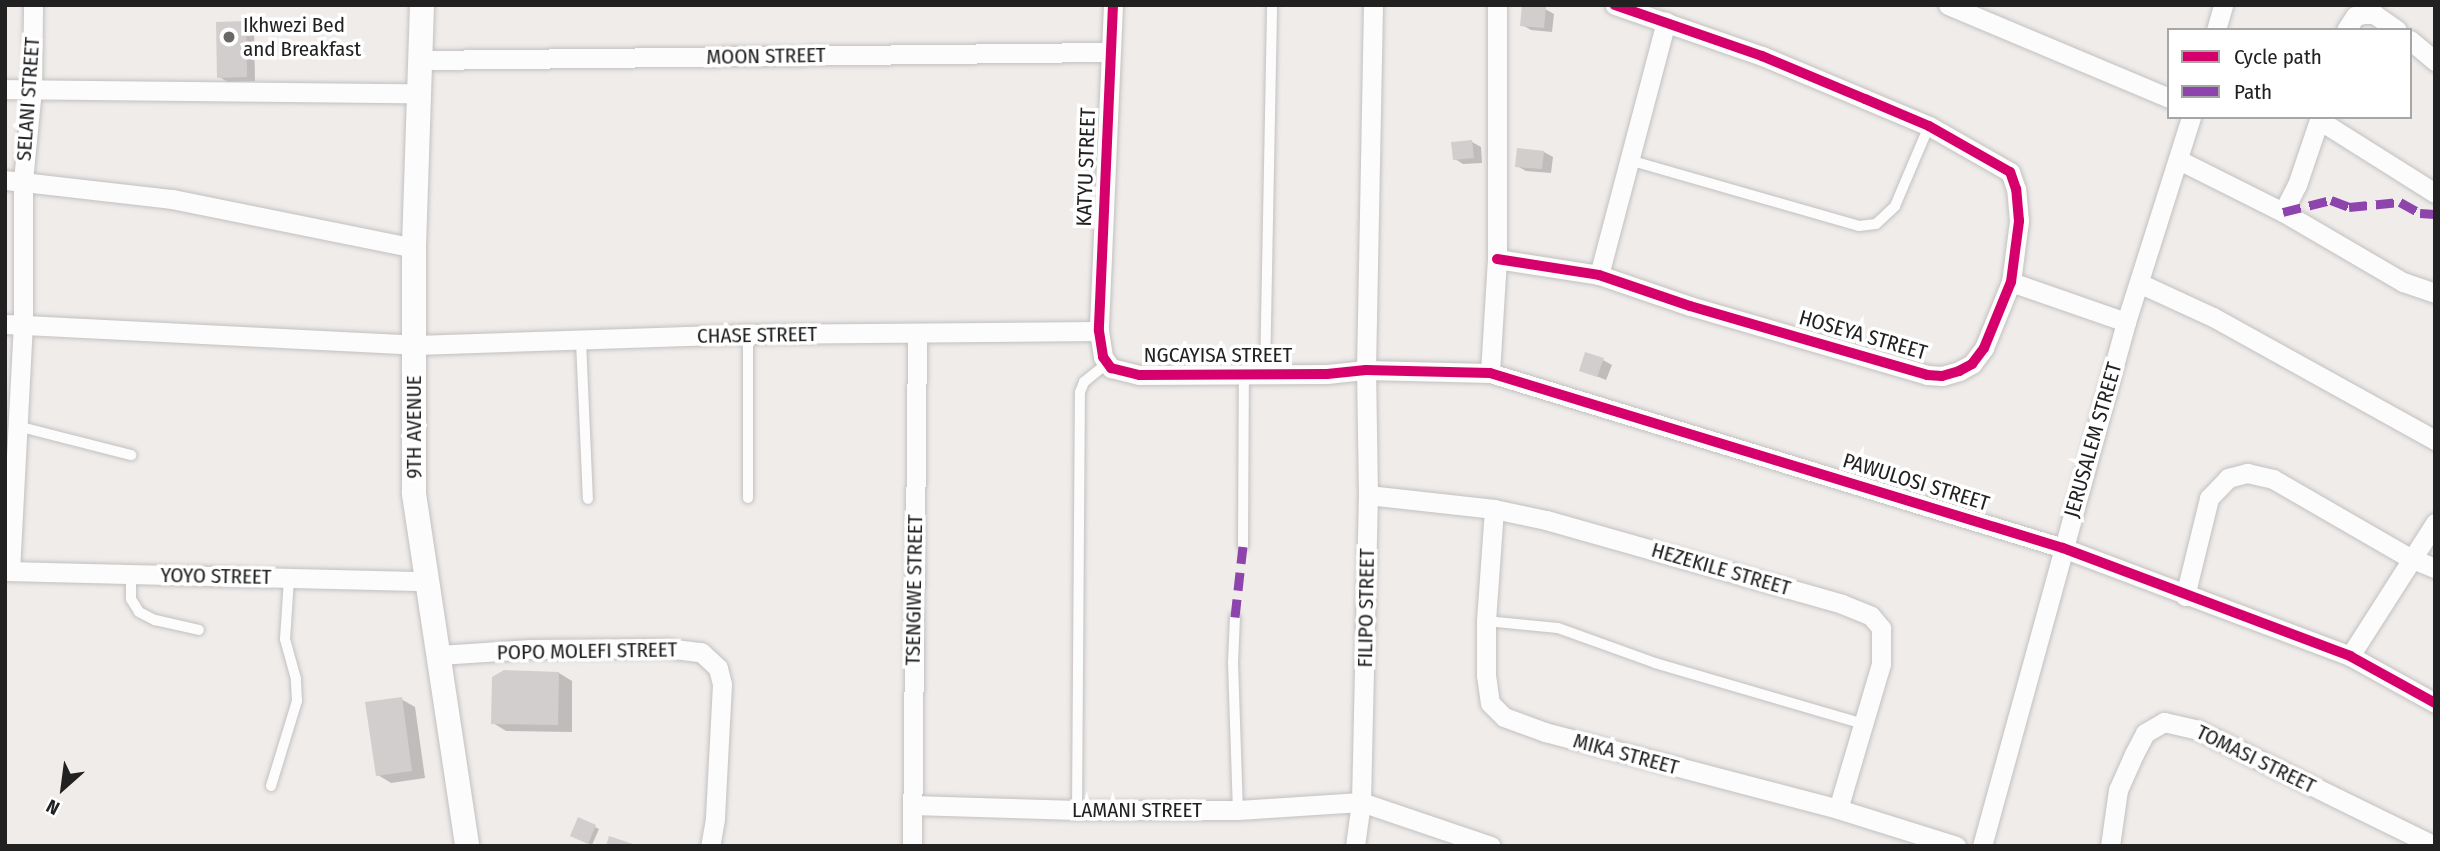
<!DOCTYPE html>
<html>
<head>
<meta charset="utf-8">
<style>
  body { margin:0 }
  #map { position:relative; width:2440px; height:851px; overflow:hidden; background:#efecea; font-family:"Fira Sans Condensed",sans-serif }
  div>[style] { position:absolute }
  .shadow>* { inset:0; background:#0003 }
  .building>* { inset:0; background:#d2cecd }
  .roads { filter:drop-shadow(0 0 2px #c2c1c0) drop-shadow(0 0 2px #c2c1c0) }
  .service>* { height:10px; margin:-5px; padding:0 5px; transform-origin:5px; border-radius:5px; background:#fdfcfc }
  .minor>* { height:19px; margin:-9.5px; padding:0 9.5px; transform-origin:9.5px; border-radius:9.5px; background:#fdfcfc }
  .tertiary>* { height:24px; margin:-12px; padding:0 12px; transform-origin:12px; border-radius:12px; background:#fdfcfc }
  .quiet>* { height:9px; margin-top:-4.5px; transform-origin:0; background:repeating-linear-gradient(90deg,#8e44ad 0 18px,transparent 0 27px) }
  .cycleway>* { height:10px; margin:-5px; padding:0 5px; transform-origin:5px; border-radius:5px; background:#d6006c }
  .dots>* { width:19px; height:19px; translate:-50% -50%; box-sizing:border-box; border:4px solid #fff; border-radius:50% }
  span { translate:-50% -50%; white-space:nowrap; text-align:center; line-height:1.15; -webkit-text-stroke:7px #fff; paint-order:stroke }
  .poi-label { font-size:21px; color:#212121 }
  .left { translate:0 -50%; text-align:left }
  .street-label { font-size:21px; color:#212121 }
  .frame { position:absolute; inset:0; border:7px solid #212121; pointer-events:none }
  .legend { position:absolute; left:2167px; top:28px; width:245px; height:91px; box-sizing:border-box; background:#fff; border:2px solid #a6a6a6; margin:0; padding:9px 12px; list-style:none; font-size:21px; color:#212121 }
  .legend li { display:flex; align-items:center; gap:14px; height:35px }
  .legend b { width:35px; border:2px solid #a6a6a6 }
  .north { position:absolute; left:28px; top:753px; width:70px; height:70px; -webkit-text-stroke:5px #fff; paint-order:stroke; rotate:208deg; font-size:19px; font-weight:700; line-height:28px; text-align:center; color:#212121 }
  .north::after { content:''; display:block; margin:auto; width:24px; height:32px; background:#212121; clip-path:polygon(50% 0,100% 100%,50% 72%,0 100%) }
</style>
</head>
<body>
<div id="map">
  <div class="shadow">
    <i style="clip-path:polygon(1545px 9px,1554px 14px,1552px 32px,1531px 30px,1522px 25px)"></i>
    <i style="clip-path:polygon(245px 23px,254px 28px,255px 81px,228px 82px,219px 77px)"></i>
    <i style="clip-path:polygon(1472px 142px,1481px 147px,1482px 163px,1463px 164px,1455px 159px)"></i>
    <i style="clip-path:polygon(1544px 152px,1553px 157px,1551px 173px,1526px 171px,1517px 166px)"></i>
    <i style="clip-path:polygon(1603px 360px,1612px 365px,1606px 380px,1581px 370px)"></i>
    <i style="clip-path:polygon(559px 673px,572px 681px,572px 732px,506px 731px,493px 723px)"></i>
    <i style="clip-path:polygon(401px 699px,415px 707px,425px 778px,391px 783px,378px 775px)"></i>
    <i style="clip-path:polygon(595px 827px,599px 829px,592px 845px,576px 838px)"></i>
  </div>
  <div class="building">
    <i style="clip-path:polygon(1522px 5px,1546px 7px,1544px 28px,1520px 26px)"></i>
    <i style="clip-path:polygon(246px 21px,247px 77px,217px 78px,216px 22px)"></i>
    <i style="clip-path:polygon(1472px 140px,1474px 158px,1453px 160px,1451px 142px)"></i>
    <i style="clip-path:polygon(1517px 148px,1544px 151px,1542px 169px,1515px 167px)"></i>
    <i style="clip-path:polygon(1585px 352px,1604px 358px,1597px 377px,1579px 371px)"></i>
    <i style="clip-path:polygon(504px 670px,559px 672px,558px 725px,491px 724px,492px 677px)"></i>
    <i style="clip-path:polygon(402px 697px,412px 771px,376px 776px,365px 702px)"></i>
    <i style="clip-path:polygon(578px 817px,596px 825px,588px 844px,570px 836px)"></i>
    <i style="clip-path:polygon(609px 836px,636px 845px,636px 846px,606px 846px)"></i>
  </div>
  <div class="roads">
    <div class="service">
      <i style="left:1629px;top:160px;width:239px;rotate:16deg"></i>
      <i style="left:1859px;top:226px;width:17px;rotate:-7deg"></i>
      <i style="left:1876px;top:224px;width:26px;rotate:-43deg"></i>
      <i style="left:1895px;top:206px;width:87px;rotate:-67deg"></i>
      <i style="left:581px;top:341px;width:158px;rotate:87.5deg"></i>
      <i style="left:1265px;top:375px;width:370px;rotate:-88.9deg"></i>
      <i style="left:17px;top:426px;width:118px;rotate:14.3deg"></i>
      <i style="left:748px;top:498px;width:164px;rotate:-90deg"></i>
      <i style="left:1243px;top:546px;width:170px;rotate:-89.7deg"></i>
      <i style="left:131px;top:574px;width:25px;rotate:90deg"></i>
      <i style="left:131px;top:599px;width:15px;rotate:58deg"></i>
      <i style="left:139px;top:612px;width:18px;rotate:27deg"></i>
      <i style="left:155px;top:620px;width:45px;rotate:12.8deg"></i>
      <i style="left:1235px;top:617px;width:45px;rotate:92.5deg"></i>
      <i style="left:1233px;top:662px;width:148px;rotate:88.1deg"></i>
      <i style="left:1486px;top:621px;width:72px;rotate:5.6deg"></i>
      <i style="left:1558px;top:628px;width:103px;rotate:19.8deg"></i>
      <i style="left:1655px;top:663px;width:218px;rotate:16.3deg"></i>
      <i style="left:271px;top:786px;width:89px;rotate:-73deg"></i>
      <i style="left:297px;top:701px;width:22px;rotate:-93deg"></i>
      <i style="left:296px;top:679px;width:41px;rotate:-105.4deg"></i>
      <i style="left:285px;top:639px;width:61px;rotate:-86.2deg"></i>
      <i style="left:1077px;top:810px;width:418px;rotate:-89.6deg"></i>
      <i style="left:1080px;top:392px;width:11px;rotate:-68deg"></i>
      <i style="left:1084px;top:382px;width:28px;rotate:-39deg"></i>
    </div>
    <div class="minor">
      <i style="left:1113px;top:5px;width:326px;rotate:92.5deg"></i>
      <i style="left:1099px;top:331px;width:26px;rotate:81deg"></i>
      <i style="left:1103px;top:357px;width:14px;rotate:54deg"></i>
      <i style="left:1111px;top:368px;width:29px;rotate:14deg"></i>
      <i style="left:1139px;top:375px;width:188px;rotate:-0.3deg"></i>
      <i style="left:1327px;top:374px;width:39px;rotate:-6deg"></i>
      <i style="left:1366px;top:370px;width:124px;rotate:1.4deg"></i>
      <i style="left:1490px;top:373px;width:599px;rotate:16.98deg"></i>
      <i style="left:2063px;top:548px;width:307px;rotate:20.6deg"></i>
      <i style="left:2350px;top:656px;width:97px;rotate:28.9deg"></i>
      <i style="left:1948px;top:5px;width:240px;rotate:22.8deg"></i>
      <i style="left:2216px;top:30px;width:26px;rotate:-74deg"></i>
      <i style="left:2346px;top:30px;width:17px;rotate:-57deg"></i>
      <i style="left:2355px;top:16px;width:9px;rotate:-13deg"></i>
      <i style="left:2364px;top:14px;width:10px"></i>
      <i style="left:2374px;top:14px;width:28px;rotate:35deg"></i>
      <i style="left:2410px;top:40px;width:33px;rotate:40deg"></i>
      <i style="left:421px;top:60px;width:689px;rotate:-0.67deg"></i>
      <i style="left:5px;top:89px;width:415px;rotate:0.6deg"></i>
      <i style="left:2319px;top:120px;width:137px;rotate:32.2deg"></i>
      <i style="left:2179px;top:160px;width:116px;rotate:26.6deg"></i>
      <i style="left:2283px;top:212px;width:139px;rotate:30.3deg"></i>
      <i style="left:2403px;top:282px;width:34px;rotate:19deg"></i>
      <i style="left:5px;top:180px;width:168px;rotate:6.5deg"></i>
      <i style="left:172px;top:199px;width:247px;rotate:11.4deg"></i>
      <i style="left:2283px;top:212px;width:30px;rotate:-63deg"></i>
      <i style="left:2297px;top:185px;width:72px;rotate:-71.3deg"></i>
      <i style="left:1497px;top:259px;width:103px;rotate:8.9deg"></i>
      <i style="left:1599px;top:275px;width:96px;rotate:18.8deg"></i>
      <i style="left:1690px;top:306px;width:247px;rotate:16.2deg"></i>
      <i style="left:1927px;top:375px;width:15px;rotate:4deg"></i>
      <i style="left:1942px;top:376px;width:18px;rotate:-16deg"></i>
      <i style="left:1959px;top:371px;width:15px;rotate:-28deg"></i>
      <i style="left:1972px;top:364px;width:20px;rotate:-53deg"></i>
      <i style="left:1984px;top:348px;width:71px;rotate:-67.8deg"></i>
      <i style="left:2011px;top:282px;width:62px;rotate:-82.5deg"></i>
      <i style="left:2019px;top:221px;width:32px;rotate:-95deg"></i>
      <i style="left:2016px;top:189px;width:18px;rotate:-109deg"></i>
      <i style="left:2010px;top:172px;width:93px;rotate:-150.4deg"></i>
      <i style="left:1929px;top:126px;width:69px;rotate:-157.1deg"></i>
      <i style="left:1865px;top:99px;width:112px;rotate:-157.3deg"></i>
      <i style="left:1762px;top:56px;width:156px;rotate:-160.9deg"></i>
      <i style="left:1599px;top:275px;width:262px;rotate:-75.2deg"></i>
      <i style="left:2011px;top:282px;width:122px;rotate:19.2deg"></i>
      <i style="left:2139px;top:283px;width:81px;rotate:24.7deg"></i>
      <i style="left:2213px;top:317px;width:254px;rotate:29deg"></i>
      <i style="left:5px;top:324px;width:411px;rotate:2.9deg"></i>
      <i style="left:415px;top:345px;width:333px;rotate:-1.9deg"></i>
      <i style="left:748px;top:334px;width:351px;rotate:-0.5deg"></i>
      <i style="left:1490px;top:373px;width:114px;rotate:-86.5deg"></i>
      <i style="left:1497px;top:259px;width:254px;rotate:-90deg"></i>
      <i style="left:1368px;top:495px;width:127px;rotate:6.3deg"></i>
      <i style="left:1494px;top:509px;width:53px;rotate:11.9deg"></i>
      <i style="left:1546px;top:520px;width:308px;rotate:15.8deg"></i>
      <i style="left:1842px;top:604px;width:31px;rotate:22deg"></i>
      <i style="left:1871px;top:616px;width:16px;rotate:50deg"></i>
      <i style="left:1881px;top:628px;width:36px;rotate:90deg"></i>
      <i style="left:1881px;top:664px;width:151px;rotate:106.5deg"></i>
      <i style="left:1494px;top:509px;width:112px;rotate:94.1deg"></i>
      <i style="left:1486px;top:621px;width:54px;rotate:90deg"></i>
      <i style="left:1486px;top:675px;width:28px;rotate:82deg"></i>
      <i style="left:1490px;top:703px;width:20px;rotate:45deg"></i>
      <i style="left:1504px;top:717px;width:44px;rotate:20.1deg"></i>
      <i style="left:1545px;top:732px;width:303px;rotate:14.7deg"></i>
      <i style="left:1838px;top:809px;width:124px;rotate:17.4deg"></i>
      <i style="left:5px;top:571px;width:422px;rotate:1.4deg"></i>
      <i style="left:10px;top:571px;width:246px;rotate:-87deg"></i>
      <i style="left:23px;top:325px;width:144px;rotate:-90deg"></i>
      <i style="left:23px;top:181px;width:91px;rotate:-84.4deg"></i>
      <i style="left:32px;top:90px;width:85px;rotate:-89.3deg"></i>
      <i style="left:2185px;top:596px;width:101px;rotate:-76.2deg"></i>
      <i style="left:2209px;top:498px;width:28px;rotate:-46deg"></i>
      <i style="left:2228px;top:478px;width:20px;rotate:-15deg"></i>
      <i style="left:2247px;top:473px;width:27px;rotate:13deg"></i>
      <i style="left:2273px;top:479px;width:158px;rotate:30deg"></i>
      <i style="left:2410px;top:558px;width:27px;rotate:22deg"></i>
      <i style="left:439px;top:655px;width:91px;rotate:-3.8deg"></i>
      <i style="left:530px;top:649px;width:136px;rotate:-0.4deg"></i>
      <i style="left:666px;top:648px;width:35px;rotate:7deg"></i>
      <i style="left:701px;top:652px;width:23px;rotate:43deg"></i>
      <i style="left:718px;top:668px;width:16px;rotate:76deg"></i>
      <i style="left:722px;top:684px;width:135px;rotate:93deg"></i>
      <i style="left:715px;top:819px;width:27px;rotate:100deg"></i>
      <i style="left:2350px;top:656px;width:158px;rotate:-57.4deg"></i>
      <i style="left:912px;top:805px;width:165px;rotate:1.7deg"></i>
      <i style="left:1077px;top:810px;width:161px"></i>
      <i style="left:1238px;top:810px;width:123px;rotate:-3.7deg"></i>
      <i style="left:1361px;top:802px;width:137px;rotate:18.7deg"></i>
      <i style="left:912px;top:846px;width:512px;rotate:-89.44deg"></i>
      <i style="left:1355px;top:846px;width:44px;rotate:-82.2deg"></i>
      <i style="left:1361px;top:802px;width:307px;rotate:-88.7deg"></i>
      <i style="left:1368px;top:495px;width:125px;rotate:-90.9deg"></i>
      <i style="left:1366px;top:370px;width:365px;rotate:-88.9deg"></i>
      <i style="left:1982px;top:846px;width:543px;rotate:-74.63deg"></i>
      <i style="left:2126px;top:322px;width:215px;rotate:-72.4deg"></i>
      <i style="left:2110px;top:846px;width:57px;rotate:-81.9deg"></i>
      <i style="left:2118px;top:790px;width:39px;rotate:-66deg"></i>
      <i style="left:2134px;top:754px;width:24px;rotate:-62deg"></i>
      <i style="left:2145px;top:733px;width:22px;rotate:-30deg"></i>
      <i style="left:2164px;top:722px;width:35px;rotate:13deg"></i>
      <i style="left:2198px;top:730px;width:264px;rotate:26.1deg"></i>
    </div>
    <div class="tertiary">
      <i style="left:422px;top:5px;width:243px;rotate:91.9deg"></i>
      <i style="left:414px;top:248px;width:246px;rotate:90deg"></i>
      <i style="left:414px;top:494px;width:356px;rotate:81.4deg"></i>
    </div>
  </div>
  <div class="quiet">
    <i style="left:2283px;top:212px;width:49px;rotate:-14deg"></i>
    <i style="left:2331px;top:200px;width:19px;rotate:21deg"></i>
    <i style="left:2349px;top:207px;width:51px;rotate:-5.6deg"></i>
    <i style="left:2400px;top:202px;width:23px;rotate:29deg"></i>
    <i style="left:2420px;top:213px;width:15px;rotate:4deg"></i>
    <i style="left:1235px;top:617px;width:71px;rotate:-83.6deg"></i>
  </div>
  <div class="cycleway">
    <i style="left:1113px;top:5px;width:326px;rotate:92.5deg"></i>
    <i style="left:1099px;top:331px;width:26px;rotate:81deg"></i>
    <i style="left:1103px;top:357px;width:14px;rotate:54deg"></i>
    <i style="left:1111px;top:368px;width:29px;rotate:14deg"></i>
    <i style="left:1139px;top:375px;width:188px;rotate:-0.3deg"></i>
    <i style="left:1327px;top:374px;width:39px;rotate:-6deg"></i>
    <i style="left:1366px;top:370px;width:124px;rotate:1.4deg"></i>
    <i style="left:1490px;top:373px;width:599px;rotate:16.98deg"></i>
    <i style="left:2063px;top:548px;width:307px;rotate:20.6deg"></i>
    <i style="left:2350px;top:656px;width:97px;rotate:28.9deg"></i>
    <i style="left:1497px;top:259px;width:103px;rotate:8.9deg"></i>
    <i style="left:1599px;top:275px;width:96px;rotate:18.8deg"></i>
    <i style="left:1690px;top:306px;width:247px;rotate:16.2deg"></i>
    <i style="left:1927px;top:375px;width:15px;rotate:4deg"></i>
    <i style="left:1942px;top:376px;width:18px;rotate:-16deg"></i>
    <i style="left:1959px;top:371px;width:15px;rotate:-28deg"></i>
    <i style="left:1972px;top:364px;width:20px;rotate:-53deg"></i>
    <i style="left:1984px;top:348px;width:71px;rotate:-67.8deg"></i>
    <i style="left:2011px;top:282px;width:62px;rotate:-82.5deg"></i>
    <i style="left:2019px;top:221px;width:32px;rotate:-95deg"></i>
    <i style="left:2016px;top:189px;width:18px;rotate:-109deg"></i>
    <i style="left:2010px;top:172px;width:93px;rotate:-150.4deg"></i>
    <i style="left:1929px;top:126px;width:69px;rotate:-157.1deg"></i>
    <i style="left:1865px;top:99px;width:112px;rotate:-157.3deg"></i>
    <i style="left:1762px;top:56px;width:156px;rotate:-160.9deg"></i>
  </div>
  <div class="dots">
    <i style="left:229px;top:37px;background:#696867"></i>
  </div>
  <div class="poi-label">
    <span class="left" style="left:243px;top:37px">Ikhwezi Bed<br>and Breakfast</span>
  </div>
  <div class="street-label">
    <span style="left:766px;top:56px;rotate:-1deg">MOON STREET</span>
    <span style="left:28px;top:99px;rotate:-86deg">SELANI STREET</span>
    <span style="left:1086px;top:167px;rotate:-88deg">KATYU STREET</span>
    <span style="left:757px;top:335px;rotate:-1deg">CHASE STREET</span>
    <span style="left:1863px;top:335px;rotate:16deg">HOSEYA STREET</span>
    <span style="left:1218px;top:355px">NGCAYISA STREET</span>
    <span style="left:414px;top:427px;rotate:-90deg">9TH AVENUE</span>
    <span style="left:2093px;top:440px;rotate:-74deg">JERUSALEM STREET</span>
    <span style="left:1916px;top:482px;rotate:17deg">PAWULOSI STREET</span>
    <span style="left:1721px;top:569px;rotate:16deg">HEZEKILE STREET</span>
    <span style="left:216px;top:576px;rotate:1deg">YOYO STREET</span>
    <span style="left:914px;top:590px;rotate:-89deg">TSENGIWE STREET</span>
    <span style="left:1366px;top:608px;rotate:-89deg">FILIPO STREET</span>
    <span style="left:587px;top:651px;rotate:-1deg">POPO MOLEFI STREET</span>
    <span style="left:1626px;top:754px;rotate:15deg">MIKA STREET</span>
    <span style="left:2256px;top:759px;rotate:26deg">TOMASI STREET</span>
    <span style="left:1137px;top:810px">LAMANI STREET</span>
  </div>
  <div class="frame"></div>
  <ul class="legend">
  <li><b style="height:9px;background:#d6006c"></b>Cycle path</li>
  <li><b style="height:9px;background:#8e44ad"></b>Path</li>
  </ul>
  <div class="north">N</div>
</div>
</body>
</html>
